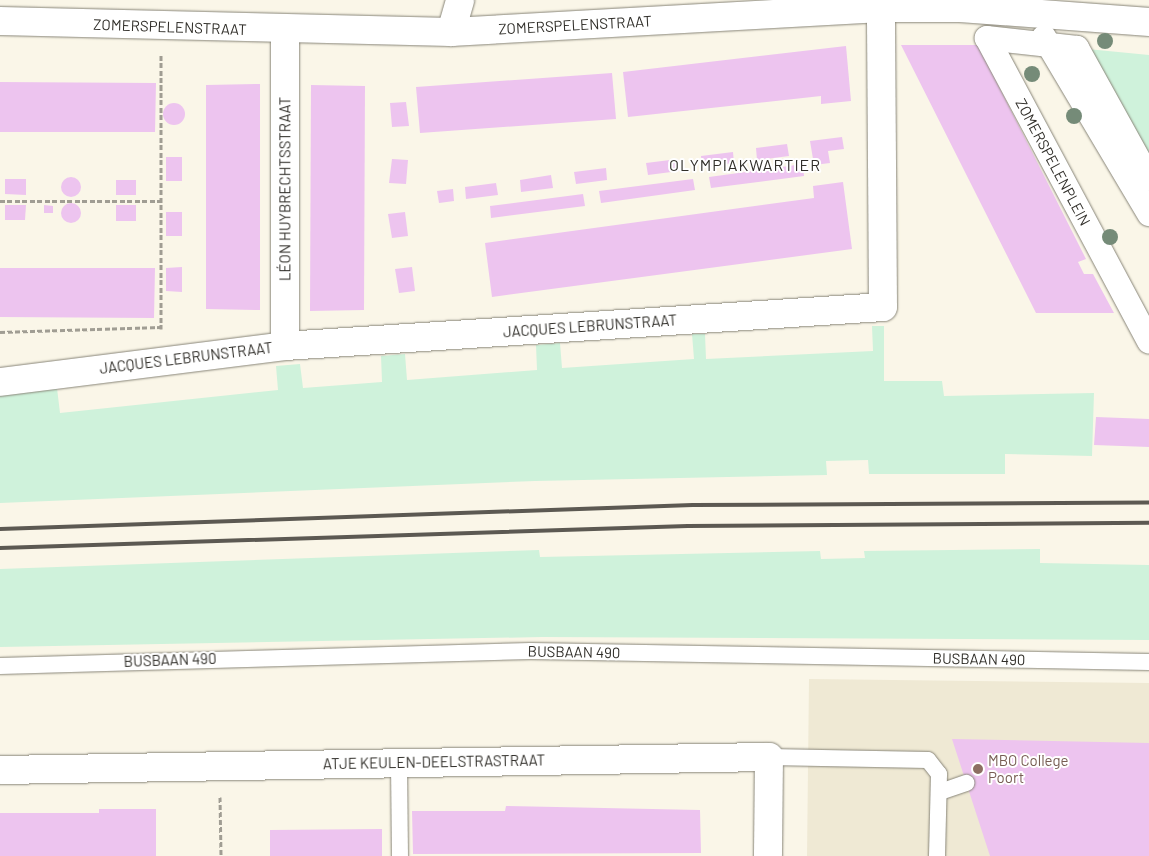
<!DOCTYPE html>
<html>
<head>
<meta charset="utf-8">
<style>
  body { margin:0 }
  #map { position:relative; width:1149px; height:856px; overflow:hidden; background:#faf6e8; font-family:Barlow,sans-serif }
  div>[style] { position:absolute }
  .built>* { inset:0; background:#efe9d4 }
  .green>* { inset:0; background:#cff2db }
  .building>* { inset:0; background:#edc4ef }
  .round { border-radius:50% }
  .path>* { height:3px; margin-top:-1.5px; transform-origin:0; background:repeating-linear-gradient(90deg,#a09d93 0 5px,transparent 0 7.5px) }
  .roads { filter:drop-shadow(0 0 1px #888578) drop-shadow(0 0 1px #888578) }
  .service>* { height:16px; margin:-8px; padding:0 8px; transform-origin:8px; border-radius:8px; background:#fff }
  .pedestrian>* { height:24px; margin:-12px; padding:0 12px; transform-origin:12px; border-radius:12px; background:#fff }
  .minor>* { height:28px; margin:-14px; padding:0 14px; transform-origin:14px; border-radius:14px; background:#fff }
  .rail>* { height:4px; margin:-2px; padding:0 2px; transform-origin:2px; border-radius:2px; background:#5c5952 }
  .trees>* { width:16px; height:16px; margin:-8px; border-radius:50%; background:#758b78 }
  .dots>* { width:14px; height:14px; translate:-50% -50%; box-sizing:border-box; border:2px solid #fff; border-radius:50% }
  span { translate:-50% -50%; white-space:nowrap; text-align:center; line-height:1.15; -webkit-text-stroke:4px #fff; paint-order:stroke }
  .street-label { font-size:15px; color:#312f2a }
  .education-label { font-size:15px; color:#785e54 }
  .left { translate:0 -50%; text-align:left }
  .neighbourhood-label { font-size:16px; color:#312f2a; letter-spacing:1px }
</style>
</head>
<body>
<div id="map">
  <div class="built">
    <i style="clip-path:polygon(809px 679px,1149px 683px,1149px 856px,807px 856px)"></i>
  </div>
  <div class="green">
    <i style="clip-path:polygon(1077px 48px,1149px 55px,1149px 178px)"></i>
    <i style="clip-path:polygon(872px 326px,884px 326px,884px 381px,942px 381px,944px 396px,1094px 393px,1092px 456px,1005px 454px,1005px 474px,869px 474px,868px 460px,826px 461px,827px 475px,535px 481px,0 503px,0 395px,57px 388px,60px 413px,278px 390px,276px 366px,300px 364px,303px 388px,382px 382px,381px 356px,405px 354px,407px 380px,537px 370px,536px 345px,560px 343px,562px 368px,694px 359px,692px 334px,705px 334px,706px 359px,873px 351px)"></i>
    <i style="clip-path:polygon(1040px 549px,1040px 563px,1149px 565px,1149px 640px,542px 637px,0 647px,0 569px,539px 550px,540px 557px,820px 551px,821px 559px,865px 558px,864px 551px)"></i>
  </div>
  <div class="building">
    <i style="clip-path:polygon(901px 45px,978px 45px,1086px 259px,1078px 262px,1084px 274px,1093px 274px,1114px 313px,1036px 313px)"></i>
    <i style="clip-path:polygon(846px 46px,851px 101px,821px 104px,821px 96px,628px 117px,623px 72px)"></i>
    <i style="clip-path:polygon(612px 73px,616px 119px,420px 133px,416px 87px)"></i>
    <i style="clip-path:polygon(0 82px,156px 83px,155px 132px,0 132px)"></i>
    <i style="clip-path:polygon(260px 84px,260px 310px,206px 309px,206px 85px)"></i>
    <i style="clip-path:polygon(311px 85px,365px 86px,364px 310px,310px 311px)"></i>
    <i style="clip-path:polygon(406px 102px,409px 126px,392px 127px,390px 103px)"></i>
    <i class="round" style="left:163px;top:103px;width:22px;height:22px"></i>
    <i style="clip-path:polygon(842px 137px,844px 149px,828px 151px,830px 163px,814px 165px,810px 141px)"></i>
    <i style="clip-path:polygon(787px 144px,789px 156px,757px 160px,756px 148px)"></i>
    <i style="clip-path:polygon(733px 152px,734px 163px,702px 168px,701px 156px)"></i>
    <i style="clip-path:polygon(166px 157px,182px 157px,182px 181px,166px 181px)"></i>
    <i style="clip-path:polygon(392px 159px,408px 160px,406px 184px,389px 183px)"></i>
    <i style="clip-path:polygon(678px 159px,679px 171px,648px 175px,646px 163px)"></i>
    <i style="clip-path:polygon(803px 164px,804px 176px,711px 188px,709px 177px)"></i>
    <i style="clip-path:polygon(606px 168px,607px 180px,576px 184px,574px 172px)"></i>
    <i style="clip-path:polygon(551px 175px,553px 188px,521px 192px,520px 180px)"></i>
    <i class="round" style="left:61px;top:177px;width:20px;height:20px"></i>
    <i style="clip-path:polygon(5px 179px,26px 179px,26px 195px,5px 194px)"></i>
    <i style="clip-path:polygon(693px 179px,695px 190px,601px 203px,599px 191px)"></i>
    <i style="clip-path:polygon(116px 180px,136px 180px,136px 195px,116px 195px)"></i>
    <i style="clip-path:polygon(843px 182px,852px 249px,492px 297px,485px 243px,814px 198px,813px 186px)"></i>
    <i style="clip-path:polygon(496px 183px,498px 195px,466px 199px,465px 187px)"></i>
    <i style="clip-path:polygon(453px 189px,454px 201px,439px 203px,437px 191px)"></i>
    <i style="clip-path:polygon(583px 194px,585px 206px,491px 218px,490px 206px)"></i>
    <i class="round" style="left:61px;top:203px;width:20px;height:20px"></i>
    <i style="clip-path:polygon(5px 205px,26px 205px,25px 220px,5px 220px)"></i>
    <i style="clip-path:polygon(44px 205px,53px 206px,53px 213px,44px 213px)"></i>
    <i style="clip-path:polygon(116px 205px,136px 205px,136px 221px,116px 221px)"></i>
    <i style="clip-path:polygon(166px 212px,182px 212px,182px 236px,166px 236px)"></i>
    <i style="clip-path:polygon(405px 212px,408px 236px,392px 238px,388px 214px)"></i>
    <i style="clip-path:polygon(182px 267px,182px 292px,166px 291px,166px 268px)"></i>
    <i style="clip-path:polygon(412px 267px,415px 291px,399px 293px,395px 269px)"></i>
    <i style="clip-path:polygon(0 268px,155px 268px,154px 318px,0 317px)"></i>
    <i style="clip-path:polygon(1096px 417px,1149px 419px,1149px 447px,1094px 445px)"></i>
    <i style="clip-path:polygon(952px 739px,1149px 743px,1149px 856px,990px 856px)"></i>
    <i style="clip-path:polygon(506px 806px,700px 810px,701px 853px,413px 854px,412px 811px,505px 811px)"></i>
    <i style="clip-path:polygon(99px 809px,156px 809px,156px 856px,0 856px,0 813px,99px 813px)"></i>
    <i style="clip-path:polygon(382px 829px,382px 856px,270px 856px,270px 830px)"></i>
  </div>
  <div class="path">
    <i style="left:161px;top:55px;width:274px;rotate:90deg"></i>
    <i style="left:0;top:201px;width:160px"></i>
    <i style="left:0;top:332px;width:161px;rotate:-1.8deg"></i>
    <i style="left:220px;top:797px;width:59px;rotate:89deg"></i>
  </div>
  <div class="roads">
    <div class="service">
      <i style="left:0;top:666px;width:531px;rotate:-1.62deg"></i>
      <i style="left:531px;top:651px;width:618px;rotate:1.02deg"></i>
      <i style="left:769px;top:757px;width:159px;rotate:1.1deg"></i>
      <i style="left:928px;top:760px;width:18px;rotate:52deg"></i>
      <i style="left:939px;top:774px;width:82px;rotate:91.4deg"></i>
      <i style="left:399px;top:763px;width:93px;rotate:89.4deg"></i>
      <i style="left:940px;top:792px;width:28px;rotate:-19deg"></i>
    </div>
    <div class="pedestrian">
      <i style="left:1044px;top:37px;width:206px;rotate:59.3deg"></i>
      <i style="left:1149px;top:178px;width:149px;rotate:-119deg"></i>
      <i style="left:1077px;top:48px;width:91px;rotate:-173.7deg"></i>
      <i style="left:987px;top:38px;width:344px;rotate:61.9deg"></i>
    </div>
    <div class="minor">
      <i style="left:0;top:21px;width:451px;rotate:1.4deg"></i>
      <i style="left:451px;top:32px;width:431px;rotate:-3.2deg"></i>
      <i style="left:881px;top:8px;width:79px"></i>
      <i style="left:960px;top:8px;width:190px;rotate:4.2deg"></i>
      <i style="left:285px;top:31px;width:315px;rotate:90deg"></i>
      <i style="left:451px;top:32px;width:33px;rotate:-74deg"></i>
      <i style="left:0;top:382px;width:287px;rotate:-7.2deg"></i>
      <i style="left:285px;top:346px;width:599px;rotate:-3.73deg"></i>
      <i style="left:883px;top:307px;width:299px;rotate:-90.4deg"></i>
      <i style="left:0;top:770px;width:769px;rotate:-0.97deg"></i>
      <i style="left:769px;top:757px;width:99px;rotate:90.6deg"></i>
    </div>
  </div>
  <div class="rail">
    <i style="left:0;top:529px;width:693px;rotate:-1.98deg"></i>
    <i style="left:693px;top:505px;width:456px;rotate:-0.3deg"></i>
    <i style="left:0;top:548px;width:688px;rotate:-1.83deg"></i>
    <i style="left:688px;top:526px;width:461px;rotate:-0.4deg"></i>
  </div>
  <div class="trees">
    <i style="left:1105px;top:41px"></i>
    <i style="left:1032px;top:74px"></i>
    <i style="left:1074px;top:116px"></i>
    <i style="left:1110px;top:237px"></i>
  </div>
  <div class="dots">
    <i style="left:978px;top:769px;background:#8d6e63"></i>
  </div>
  <div class="street-label">
    <span style="left:575px;top:25px;rotate:-3deg">ZOMERSPELENSTRAAT</span>
    <span style="left:170px;top:27px;rotate:2deg">ZOMERSPELENSTRAAT</span>
    <span style="left:1053px;top:162px;rotate:62deg">ZOMERSPELENPLEIN</span>
    <span style="left:285px;top:189px;rotate:-90deg">LÉON HUYBRECHTSSTRAAT</span>
    <span style="left:590px;top:326px;rotate:-4deg">JACQUES LEBRUNSTRAAT</span>
    <span style="left:186px;top:358px;rotate:-7deg">JACQUES LEBRUNSTRAAT</span>
    <span style="left:574px;top:652px;rotate:1deg">BUSBAAN 490</span>
    <span style="left:979px;top:659px;rotate:1deg">BUSBAAN 490</span>
    <span style="left:170px;top:660px;rotate:-2deg">BUSBAAN 490</span>
    <span style="left:434px;top:762px;rotate:-1deg">ATJE KEULEN-DEELSTRASTRAAT</span>
  </div>
  <div class="education-label">
    <span class="left" style="left:988px;top:769px">MBO College<br>Poort</span>
  </div>
  <div class="neighbourhood-label">
    <span style="left:745px;top:165px">OLYMPIAKWARTIER</span>
  </div>
</div>
</body>
</html>
